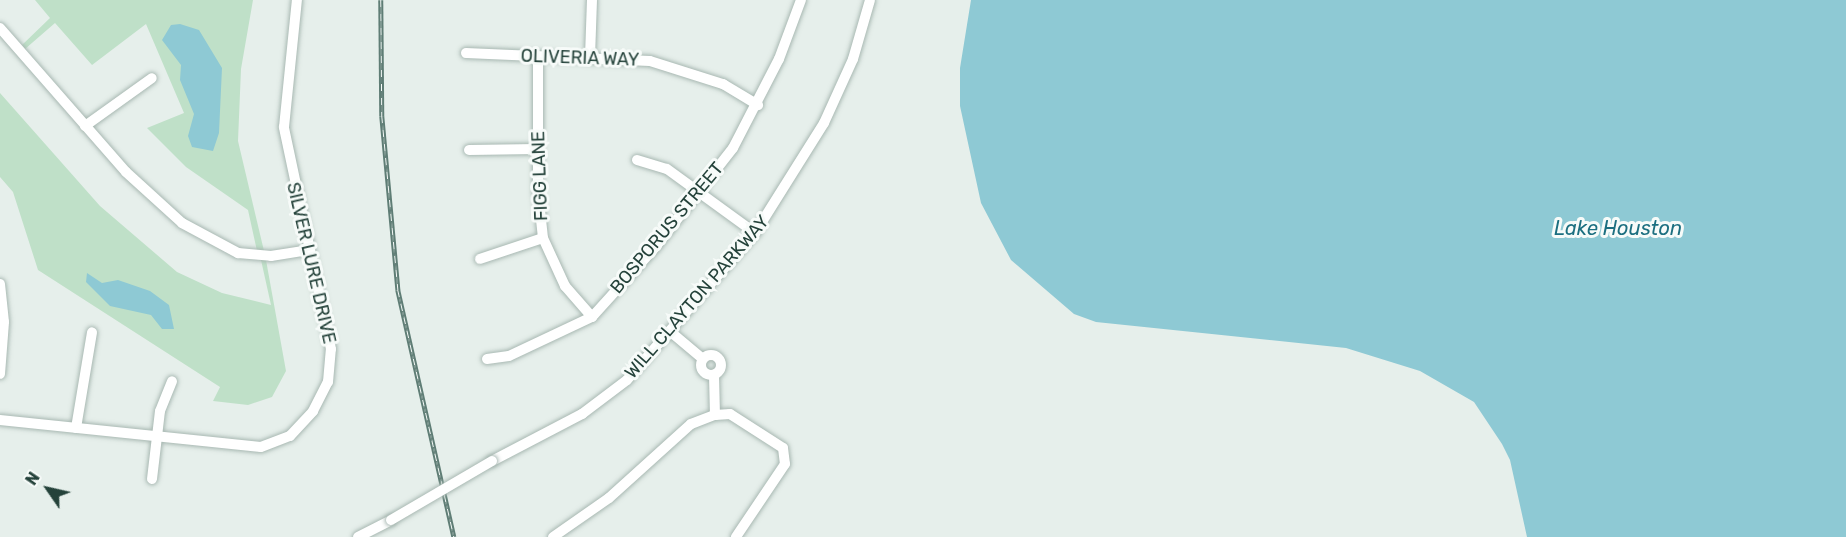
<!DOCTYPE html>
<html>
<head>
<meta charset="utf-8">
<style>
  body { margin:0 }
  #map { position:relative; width:1846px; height:537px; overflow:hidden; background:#e6efeb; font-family:Rubik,sans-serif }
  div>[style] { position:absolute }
  .green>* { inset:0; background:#bfe0c8 }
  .water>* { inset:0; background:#8ec9d4 }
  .roads { filter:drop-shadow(0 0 2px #a8b8b2) drop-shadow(0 0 2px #a8b8b2) }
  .minor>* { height:10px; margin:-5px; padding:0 5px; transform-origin:5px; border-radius:5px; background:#fff }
  .minor>.ring { margin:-5px; padding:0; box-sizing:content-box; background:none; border:10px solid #fff; border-radius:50% }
  .rail>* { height:4.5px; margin-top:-2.25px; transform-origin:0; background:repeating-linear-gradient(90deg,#f7fbf9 0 7px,#5f7d75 0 14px); box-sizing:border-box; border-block:2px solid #5f7d75 }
  .bridges { filter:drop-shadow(0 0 2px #a8b8b2) drop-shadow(0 0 2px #a8b8b2) }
  .minor-bridge>* { height:10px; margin:-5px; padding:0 5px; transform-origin:5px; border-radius:5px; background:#fff }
  span { translate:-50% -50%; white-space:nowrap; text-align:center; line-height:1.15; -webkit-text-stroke:6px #f7fbf9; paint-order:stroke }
  .street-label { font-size:18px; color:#24423a }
  .water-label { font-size:20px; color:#1c6f80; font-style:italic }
  .north { position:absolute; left:18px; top:459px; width:60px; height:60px; -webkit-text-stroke:4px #f7fbf9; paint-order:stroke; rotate:304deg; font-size:16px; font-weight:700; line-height:24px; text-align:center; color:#24423a }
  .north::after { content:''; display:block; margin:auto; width:21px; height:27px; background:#24423a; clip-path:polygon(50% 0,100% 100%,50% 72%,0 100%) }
</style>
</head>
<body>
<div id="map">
  <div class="green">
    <i style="clip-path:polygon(35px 0,253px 0,241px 69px,238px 141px,264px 251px,257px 251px,248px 210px,186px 167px,147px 128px,184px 113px,146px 24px,92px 65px,55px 23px,25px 49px,22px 45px,50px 18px)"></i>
    <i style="clip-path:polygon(0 93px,100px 206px,177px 272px,222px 293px,271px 305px,261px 260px,266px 260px,286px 371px,272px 397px,248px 405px,213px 401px,220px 387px,38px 270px,13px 192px,0 177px)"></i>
  </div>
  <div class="water">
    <i style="clip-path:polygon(971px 0,1846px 0,1846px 537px,1527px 537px,1510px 460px,1502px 444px,1474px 402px,1420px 371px,1346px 348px,1096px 322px,1074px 314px,1011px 260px,981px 203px,960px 106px,960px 68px)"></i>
    <i style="clip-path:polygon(180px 24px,199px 30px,222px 68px,219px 133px,213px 151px,192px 147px,188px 136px,194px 114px,180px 80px,181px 65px,162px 40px,171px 25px)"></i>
    <i style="clip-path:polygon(87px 273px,102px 283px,118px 280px,150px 291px,169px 305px,174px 329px,162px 329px,151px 315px,110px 306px,86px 282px)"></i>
  </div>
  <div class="roads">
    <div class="minor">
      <i style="left:0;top:28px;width:191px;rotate:48.8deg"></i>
      <i style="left:126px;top:172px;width:76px;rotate:42.3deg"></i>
      <i style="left:182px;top:223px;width:64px;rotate:28.2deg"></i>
      <i style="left:238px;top:253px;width:33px;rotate:5deg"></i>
      <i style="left:271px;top:256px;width:36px;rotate:-9deg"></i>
      <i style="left:466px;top:53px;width:184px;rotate:2.5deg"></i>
      <i style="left:650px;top:61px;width:77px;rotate:17.5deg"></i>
      <i style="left:723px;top:84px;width:41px;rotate:31deg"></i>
      <i style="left:538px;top:57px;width:135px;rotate:90deg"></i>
      <i style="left:538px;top:192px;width:46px;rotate:83.8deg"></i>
      <i style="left:543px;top:238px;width:53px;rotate:65.4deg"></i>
      <i style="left:565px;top:286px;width:41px;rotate:48.9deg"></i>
      <i style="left:590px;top:57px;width:57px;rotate:-88deg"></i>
      <i style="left:85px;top:126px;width:82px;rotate:-35.6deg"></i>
      <i style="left:469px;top:150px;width:68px;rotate:-0.8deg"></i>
      <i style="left:637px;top:160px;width:31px;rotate:17deg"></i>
      <i style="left:667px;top:169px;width:109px;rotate:36deg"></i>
      <i style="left:480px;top:259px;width:66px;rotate:-18.4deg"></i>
      <i style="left:0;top:284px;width:38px;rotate:84deg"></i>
      <i style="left:4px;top:322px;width:52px;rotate:94.4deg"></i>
      <i style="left:672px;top:333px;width:40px;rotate:40deg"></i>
      <i class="ring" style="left:701px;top:355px;width:10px;height:10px"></i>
      <i style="left:487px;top:359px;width:22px;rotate:-8deg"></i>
      <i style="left:509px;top:356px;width:92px;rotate:-25.2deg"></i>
      <i style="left:592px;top:317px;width:97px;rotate:-47.9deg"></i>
      <i style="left:657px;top:245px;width:123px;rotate:-51.9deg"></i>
      <i style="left:733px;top:148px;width:100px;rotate:-62.7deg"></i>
      <i style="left:779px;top:59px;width:63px;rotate:-69.6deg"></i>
      <i style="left:714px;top:375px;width:40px;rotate:88.6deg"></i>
      <i style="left:0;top:420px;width:262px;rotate:5.9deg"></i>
      <i style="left:261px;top:447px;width:31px;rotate:-21deg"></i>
      <i style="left:290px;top:436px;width:34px;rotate:-47deg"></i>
      <i style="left:313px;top:411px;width:33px;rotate:-63deg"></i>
      <i style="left:328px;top:382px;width:33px;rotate:-85deg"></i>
      <i style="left:331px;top:349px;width:227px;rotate:-102deg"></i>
      <i style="left:284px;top:127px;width:128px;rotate:-84.2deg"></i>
      <i style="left:76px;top:428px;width:97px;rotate:-80.5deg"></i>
      <i style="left:492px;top:461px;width:102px;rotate:-27.6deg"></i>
      <i style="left:582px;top:414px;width:56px;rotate:-37.1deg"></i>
      <i style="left:627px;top:380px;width:195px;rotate:-49deg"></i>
      <i style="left:755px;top:233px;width:130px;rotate:-57.9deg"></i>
      <i style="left:824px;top:123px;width:70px;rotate:-65.6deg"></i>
      <i style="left:853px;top:59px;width:61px;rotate:-73.9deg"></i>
      <i style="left:152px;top:479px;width:68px;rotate:-83.3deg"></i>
      <i style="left:160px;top:411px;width:32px;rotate:-68deg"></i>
      <i style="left:358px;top:537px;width:37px;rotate:-27deg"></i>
      <i style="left:553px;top:537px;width:68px;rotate:-34.9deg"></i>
      <i style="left:609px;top:498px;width:110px;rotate:-42.1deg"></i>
      <i style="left:691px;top:424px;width:26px;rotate:-21deg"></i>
      <i style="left:715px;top:415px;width:15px;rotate:-4deg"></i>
      <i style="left:730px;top:414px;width:63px;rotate:32.7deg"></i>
      <i style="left:783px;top:448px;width:16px;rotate:83deg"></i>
      <i style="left:785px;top:464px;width:88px;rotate:123.9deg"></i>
    </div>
  </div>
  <div class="rail">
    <i style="left:381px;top:0;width:116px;rotate:89.5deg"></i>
    <i style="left:382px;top:116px;width:175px;rotate:84.7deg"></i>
    <i style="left:398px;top:290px;width:253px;rotate:77.2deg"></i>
  </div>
  <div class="bridges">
    <div class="minor-bridge">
      <i style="left:391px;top:520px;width:117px;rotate:-30.3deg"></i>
    </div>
  </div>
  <div class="street-label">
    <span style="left:580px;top:58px;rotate:2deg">OLIVERIA WAY</span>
    <span style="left:540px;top:176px;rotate:-92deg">FIGG LANE</span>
    <span style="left:667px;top:228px;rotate:-50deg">BOSPORUS STREET</span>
    <span style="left:311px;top:263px;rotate:77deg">SILVER LURE DRIVE</span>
    <span style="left:697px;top:297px;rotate:-49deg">WILL CLAYTON PARKWAY</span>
  </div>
  <div class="water-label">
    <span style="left:1618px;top:228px">Lake Houston</span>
  </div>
  <div class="north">N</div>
</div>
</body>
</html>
